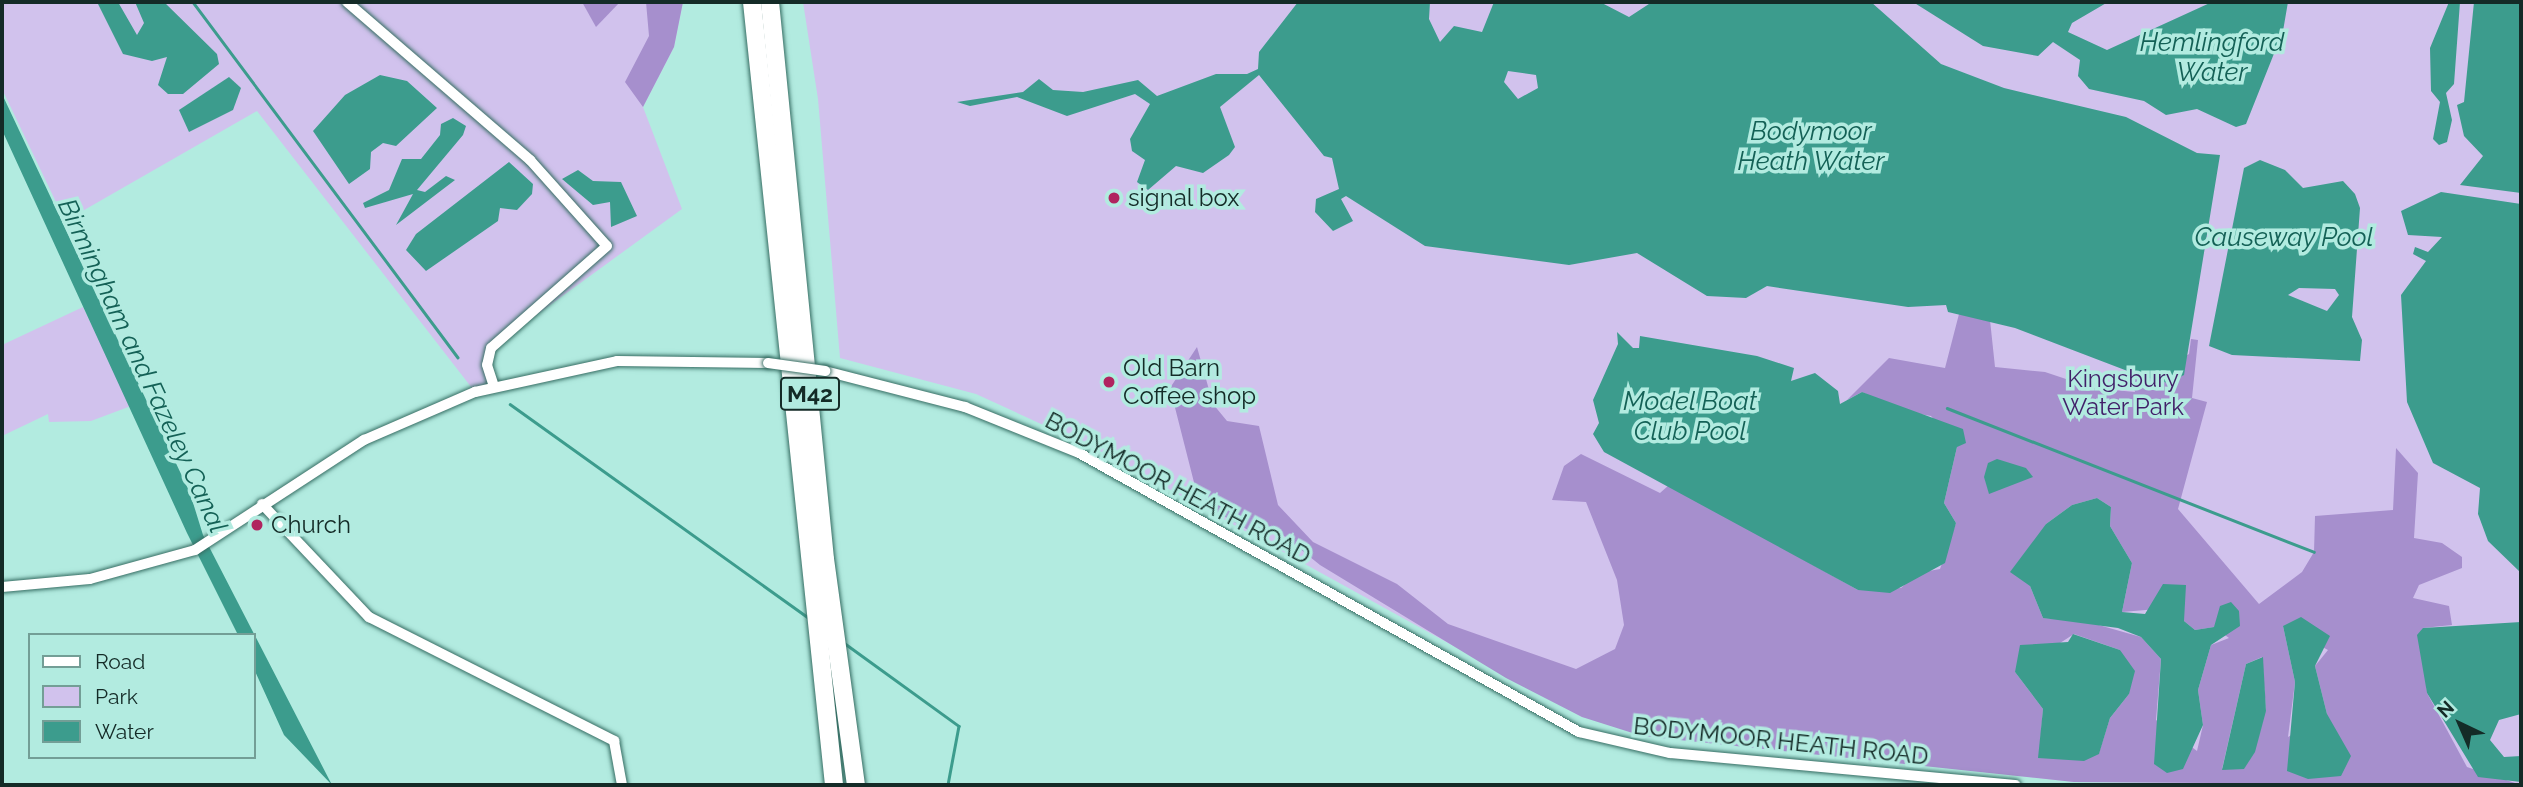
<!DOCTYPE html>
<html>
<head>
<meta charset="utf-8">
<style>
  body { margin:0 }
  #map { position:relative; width:2523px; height:787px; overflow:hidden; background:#b2ebe0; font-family:Raleway,sans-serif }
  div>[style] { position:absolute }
  .green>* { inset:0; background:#d1c2ed }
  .forest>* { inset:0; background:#a68fcd }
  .water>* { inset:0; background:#3c9c8d }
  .stream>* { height:2.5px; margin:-1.25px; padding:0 1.25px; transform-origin:1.25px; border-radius:1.25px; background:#3c9c8d }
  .roads { filter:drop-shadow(0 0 2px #366d63) drop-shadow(0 0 2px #366d63) }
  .street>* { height:10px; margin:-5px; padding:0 5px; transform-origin:5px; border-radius:5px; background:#fff }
  .highway>* { height:18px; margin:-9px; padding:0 9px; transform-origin:9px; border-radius:9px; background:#fff }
  .bridges { filter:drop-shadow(0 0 2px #366d63) drop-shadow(0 0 2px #366d63) }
  .street-bridge>* { height:10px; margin:-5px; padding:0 5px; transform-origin:5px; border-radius:5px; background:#fff }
  .dots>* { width:19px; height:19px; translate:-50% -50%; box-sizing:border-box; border:4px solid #b2ebe0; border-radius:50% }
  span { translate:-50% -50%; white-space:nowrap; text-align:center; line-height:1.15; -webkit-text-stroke:7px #b2ebe0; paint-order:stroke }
  .shield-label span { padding:2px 5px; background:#b2ebe0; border:2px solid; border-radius:5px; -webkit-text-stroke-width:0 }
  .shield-label { font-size:23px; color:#142b27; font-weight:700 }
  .poi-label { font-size:24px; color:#142b27 }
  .left { translate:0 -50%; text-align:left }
  .park-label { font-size:24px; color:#411f68 }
  .street-label { font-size:24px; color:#142b27 }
  .water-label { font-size:26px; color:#146156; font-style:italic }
  .frame { position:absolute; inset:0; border:4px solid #142b27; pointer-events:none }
  .legend { position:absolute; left:28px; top:633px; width:228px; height:126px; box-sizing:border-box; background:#b2ebe0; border:2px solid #739e96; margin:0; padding:9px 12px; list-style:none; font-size:21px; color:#142b27 }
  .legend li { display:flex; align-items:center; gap:14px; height:35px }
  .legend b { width:35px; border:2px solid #739e96 }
  .north { position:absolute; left:2425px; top:689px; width:70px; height:70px; -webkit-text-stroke:5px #b2ebe0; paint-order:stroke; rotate:316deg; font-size:19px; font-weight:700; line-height:28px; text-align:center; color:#142b27 }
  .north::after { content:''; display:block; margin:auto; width:24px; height:32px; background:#142b27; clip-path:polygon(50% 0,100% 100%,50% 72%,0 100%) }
</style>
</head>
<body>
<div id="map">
  <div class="green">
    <i style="clip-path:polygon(2px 2px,683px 2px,674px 47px,643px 107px,682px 209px,491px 348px,486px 357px,494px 387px,475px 392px,257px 111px,65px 221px,2px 89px)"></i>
    <i style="clip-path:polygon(803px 2px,2521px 2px,2521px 785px,2074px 782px,1685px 739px,1582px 717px,1100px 451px,976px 394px,840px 358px,818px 99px)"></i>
    <i style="clip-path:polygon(83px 307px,131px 406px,91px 421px,49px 422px,48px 414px,2px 436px,2px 345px)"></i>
  </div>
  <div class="forest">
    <i style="clip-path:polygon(582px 2px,620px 2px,596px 27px)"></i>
    <i style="clip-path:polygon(646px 2px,683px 2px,674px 47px,643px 107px,625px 82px,649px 36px)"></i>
    <i style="clip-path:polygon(evenodd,1959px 314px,1990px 320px,1995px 367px,2045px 372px,2093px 388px,2135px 392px,2129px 371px,2151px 377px,2189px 354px,2191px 339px,2198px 340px,2192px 398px,2207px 402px,2178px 509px,2259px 604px,2302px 572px,2314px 552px,2315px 516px,2393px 510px,2396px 448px,2418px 473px,2414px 538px,2442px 543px,2462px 557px,2462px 568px,2419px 585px,2413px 598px,2449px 606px,2452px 625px,2423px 628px,2427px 693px,2467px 767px,2521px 785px,2074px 782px,1642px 736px,1582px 717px,1506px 678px,1320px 565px,1279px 532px,1255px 534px,1199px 502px,1170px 388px,1197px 347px,1213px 404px,1227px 421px,1259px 426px,1278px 505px,1313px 542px,1397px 584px,1448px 624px,1576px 669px,1615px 649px,1624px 625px,1617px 580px,1586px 502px,1552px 500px,1564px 466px,1581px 454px,1660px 493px,1669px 485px,1858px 590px,1901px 588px,1918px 573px,1940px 569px,1956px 523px,1944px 503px,1957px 447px,1931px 416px,1897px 410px,1862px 392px,1847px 400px,1889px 358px,1945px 368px,1959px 314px,2097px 498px,2111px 507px,2110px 526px,2132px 563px,2122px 612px,2181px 607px,2184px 621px,2195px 630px,2214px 627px,2229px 638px,2211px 645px,2198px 690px,2203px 725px,2197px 751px,2156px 720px,2161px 659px,2141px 637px,2081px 620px,2043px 618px,2030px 586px,2046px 524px,2072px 505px,2097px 498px,1959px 314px,2283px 626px,2328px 650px,2315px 666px,2327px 714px,2288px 737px,2295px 682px,2283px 626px,1959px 314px,2074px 634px,2120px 650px,2129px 694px,2110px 718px,2099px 753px,2039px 758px,2043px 709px,2015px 672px,2074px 634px,1959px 314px,2262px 657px,2266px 711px,2222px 769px,2246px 664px,2262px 657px)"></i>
  </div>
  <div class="water">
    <i style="clip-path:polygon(97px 2px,118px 2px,137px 35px,144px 23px,135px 2px,164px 2px,217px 54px,219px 64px,183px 94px,168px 94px,158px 85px,167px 57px,152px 61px,123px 54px)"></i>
    <i style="clip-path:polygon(evenodd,1298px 2px,1430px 2px,1429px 19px,1440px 42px,1454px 26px,1482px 32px,1494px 2px,1600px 2px,1629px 17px,1652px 2px,1871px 2px,1941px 64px,2004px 88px,2126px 117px,2197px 153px,2220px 155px,2184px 375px,2168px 383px,2138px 375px,2015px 328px,1948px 312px,1946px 305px,1908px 307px,1767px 286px,1746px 298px,1707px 296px,1637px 253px,1569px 265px,1425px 246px,1346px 196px,1341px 199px,1353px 221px,1333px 231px,1315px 212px,1316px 199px,1339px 189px,1332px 158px,1324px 156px,1259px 75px,1220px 107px,1235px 147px,1229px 155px,1203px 173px,1176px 166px,1148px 190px,1137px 182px,1145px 160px,1132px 151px,1130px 139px,1150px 104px,1135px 94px,1067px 116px,1017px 97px,970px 106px,957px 102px,1023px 92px,1039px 79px,1053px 90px,1083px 92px,1138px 80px,1157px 96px,1216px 74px,1247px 74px,1258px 69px,1259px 52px,1298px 2px,1508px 71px,1536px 75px,1538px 88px,1518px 99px,1504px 82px,1508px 71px)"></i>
    <i style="clip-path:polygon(1913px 2px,2108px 2px,2072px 23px,2068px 32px,2107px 50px,2212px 2px,2288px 2px,2283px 31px,2246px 124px,2236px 127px,2197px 109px,2166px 115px,2144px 101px,2089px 89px,2078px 76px,2080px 60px,2053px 42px,2038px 56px,1983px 46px)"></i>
    <i style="clip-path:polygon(2449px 2px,2460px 2px,2454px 84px,2446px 93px,2452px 120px,2447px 142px,2439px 145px,2433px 139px,2440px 102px,2431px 91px,2430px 48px)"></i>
    <i style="clip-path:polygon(2474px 2px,2521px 2px,2521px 193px,2460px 185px,2483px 156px,2464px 136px,2457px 105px,2464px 102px)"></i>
    <i style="clip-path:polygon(380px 75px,407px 81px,437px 108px,396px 146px,383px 143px,371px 152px,370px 169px,349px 184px,313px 131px,345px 95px)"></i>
    <i style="clip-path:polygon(229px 77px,241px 88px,233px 110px,189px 132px,179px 110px)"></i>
    <i style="clip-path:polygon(2px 94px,190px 493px,203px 535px,332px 785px,284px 735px,254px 669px,254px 635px,238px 635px,187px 533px,2px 130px)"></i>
    <i style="clip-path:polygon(453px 118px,466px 126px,463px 135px,417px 190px,425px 192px,446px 176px,455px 180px,396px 225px,413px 194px,365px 208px,363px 203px,389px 190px,402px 159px,421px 159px,440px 135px,441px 124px)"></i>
    <i style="clip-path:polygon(evenodd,2260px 160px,2285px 170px,2303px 188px,2343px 181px,2355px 194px,2360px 208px,2352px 317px,2362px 340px,2360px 361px,2232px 355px,2209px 346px,2244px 168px,2260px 160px,2299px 288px,2335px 289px,2339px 295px,2327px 311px,2288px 295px,2299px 288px)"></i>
    <i style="clip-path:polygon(509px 162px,533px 184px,532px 194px,517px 210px,500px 208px,498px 221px,426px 271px,406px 250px,416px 234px)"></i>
    <i style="clip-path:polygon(578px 170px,593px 181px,621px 182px,637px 216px,611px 227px,610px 202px,593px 205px,562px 179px)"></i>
    <i style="clip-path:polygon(2441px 192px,2521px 204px,2521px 573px,2488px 541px,2478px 514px,2480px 488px,2433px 463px,2407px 402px,2401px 295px,2426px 261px,2413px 254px,2415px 247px,2428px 252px,2442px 237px,2408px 235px,2401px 211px)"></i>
    <i style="clip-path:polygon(1617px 332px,1633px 348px,1639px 348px,1640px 336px,1757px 356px,1794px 368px,1791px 381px,1815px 373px,1838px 391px,1840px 404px,1862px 392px,1963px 429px,1966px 443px,1957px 447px,1944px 503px,1956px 523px,1945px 563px,1890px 593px,1858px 590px,1604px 452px,1593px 434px,1599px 423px,1593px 400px,1618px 344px)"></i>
    <i style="clip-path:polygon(1997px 459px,2026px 468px,2033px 477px,1989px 494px,1984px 477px,1988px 463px)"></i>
    <i style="clip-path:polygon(2097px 498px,2111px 507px,2110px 526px,2132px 563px,2122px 612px,2145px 614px,2163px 584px,2186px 585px,2184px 621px,2195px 630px,2214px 627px,2220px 606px,2231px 602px,2239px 611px,2240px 626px,2211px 645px,2198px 690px,2203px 725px,2183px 769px,2167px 773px,2154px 764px,2161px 659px,2141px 637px,2118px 628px,2043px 618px,2030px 586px,2010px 572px,2046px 524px,2072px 505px)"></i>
    <i style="clip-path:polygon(2301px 617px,2330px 636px,2315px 666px,2327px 714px,2351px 756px,2341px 776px,2308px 779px,2287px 771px,2295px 682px,2283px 626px)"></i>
    <i style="clip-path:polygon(2521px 622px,2521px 714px,2499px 720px,2490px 740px,2504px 757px,2521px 756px,2521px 782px,2478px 777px,2427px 693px,2417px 635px,2423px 628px)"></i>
    <i style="clip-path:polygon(2073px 634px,2120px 650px,2135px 671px,2129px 694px,2110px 718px,2099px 754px,2084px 761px,2038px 758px,2043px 709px,2015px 672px,2020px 645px,2068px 642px)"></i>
    <i style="clip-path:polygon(2263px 657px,2266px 711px,2255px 752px,2244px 769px,2222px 770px,2246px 664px)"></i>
  </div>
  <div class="stream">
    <i style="left:193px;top:2px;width:443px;rotate:53.3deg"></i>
    <i style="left:510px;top:404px;width:368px;rotate:35.6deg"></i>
    <i style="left:1947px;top:408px;width:394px;rotate:21.4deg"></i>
    <i style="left:843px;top:642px;width:143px;rotate:35.9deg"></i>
    <i style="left:959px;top:726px;width:60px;rotate:100.6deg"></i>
  </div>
  <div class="roads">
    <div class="street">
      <i style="left:347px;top:2px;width:242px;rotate:40.8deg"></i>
      <i style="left:530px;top:160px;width:115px;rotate:48.2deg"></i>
      <i style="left:607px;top:246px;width:154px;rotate:138.7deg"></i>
      <i style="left:491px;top:348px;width:17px;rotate:103deg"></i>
      <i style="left:487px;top:365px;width:23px;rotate:72deg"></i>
      <i style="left:825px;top:371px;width:145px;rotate:14.4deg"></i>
      <i style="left:965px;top:407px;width:123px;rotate:22deg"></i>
      <i style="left:1079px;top:453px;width:573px;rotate:29.16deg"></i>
      <i style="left:1579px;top:732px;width:93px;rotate:13deg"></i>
      <i style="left:1670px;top:753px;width:347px;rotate:5.3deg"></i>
      <i style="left:262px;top:504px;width:156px;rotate:46.6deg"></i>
      <i style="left:369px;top:617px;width:275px;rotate:26.8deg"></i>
      <i style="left:614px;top:741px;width:45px;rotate:79.7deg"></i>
      <i style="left:2px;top:587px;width:88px;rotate:-5.2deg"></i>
      <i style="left:90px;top:579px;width:109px;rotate:-15.4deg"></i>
      <i style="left:195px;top:550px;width:202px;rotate:-33.1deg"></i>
      <i style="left:364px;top:440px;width:121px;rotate:-23.4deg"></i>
      <i style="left:475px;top:392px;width:145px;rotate:-12.3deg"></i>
      <i style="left:617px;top:361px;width:151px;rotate:0.8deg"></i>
    </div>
    <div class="highway">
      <i style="left:752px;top:2px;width:787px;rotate:84.02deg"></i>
      <i style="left:770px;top:2px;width:560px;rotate:84.36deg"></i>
      <i style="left:825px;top:559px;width:228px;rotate:82.2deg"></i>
    </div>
  </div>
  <div class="bridges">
    <div class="street-bridge">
      <i style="left:768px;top:363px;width:58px;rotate:8deg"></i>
    </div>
  </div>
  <div class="dots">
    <i style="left:1114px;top:198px;background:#b0245f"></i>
    <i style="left:1109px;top:382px;background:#b0245f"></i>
    <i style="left:257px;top:525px;background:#b0245f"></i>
  </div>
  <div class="shield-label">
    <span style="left:810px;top:394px">M42</span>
  </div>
  <div class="poi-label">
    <span class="left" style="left:1128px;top:198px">signal box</span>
    <span class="left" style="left:1123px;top:382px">Old Barn<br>Coffee shop</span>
    <span class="left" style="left:271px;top:525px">Church</span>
  </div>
  <div class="park-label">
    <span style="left:2123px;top:393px">Kingsbury<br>Water Park</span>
  </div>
  <div class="street-label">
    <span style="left:1178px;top:488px;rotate:28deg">BODYMOOR HEATH ROAD</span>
    <span style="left:1781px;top:741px;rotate:6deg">BODYMOOR HEATH ROAD</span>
  </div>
  <div class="water-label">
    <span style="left:2212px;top:58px">Hemlingford<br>Water</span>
    <span style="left:1811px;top:147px">Bodymoor<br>Heath Water</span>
    <span style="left:2284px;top:238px">Causeway Pool</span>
    <span style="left:142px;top:366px;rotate:65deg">Birmingham and Fazeley Canal</span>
    <span style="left:1690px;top:417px">Model Boat<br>Club Pool</span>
  </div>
  <div class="frame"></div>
  <ul class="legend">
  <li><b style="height:9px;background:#fff"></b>Road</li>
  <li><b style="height:19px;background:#d1c2ed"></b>Park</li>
  <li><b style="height:19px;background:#3c9c8d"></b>Water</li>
  </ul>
  <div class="north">N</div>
</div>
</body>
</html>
